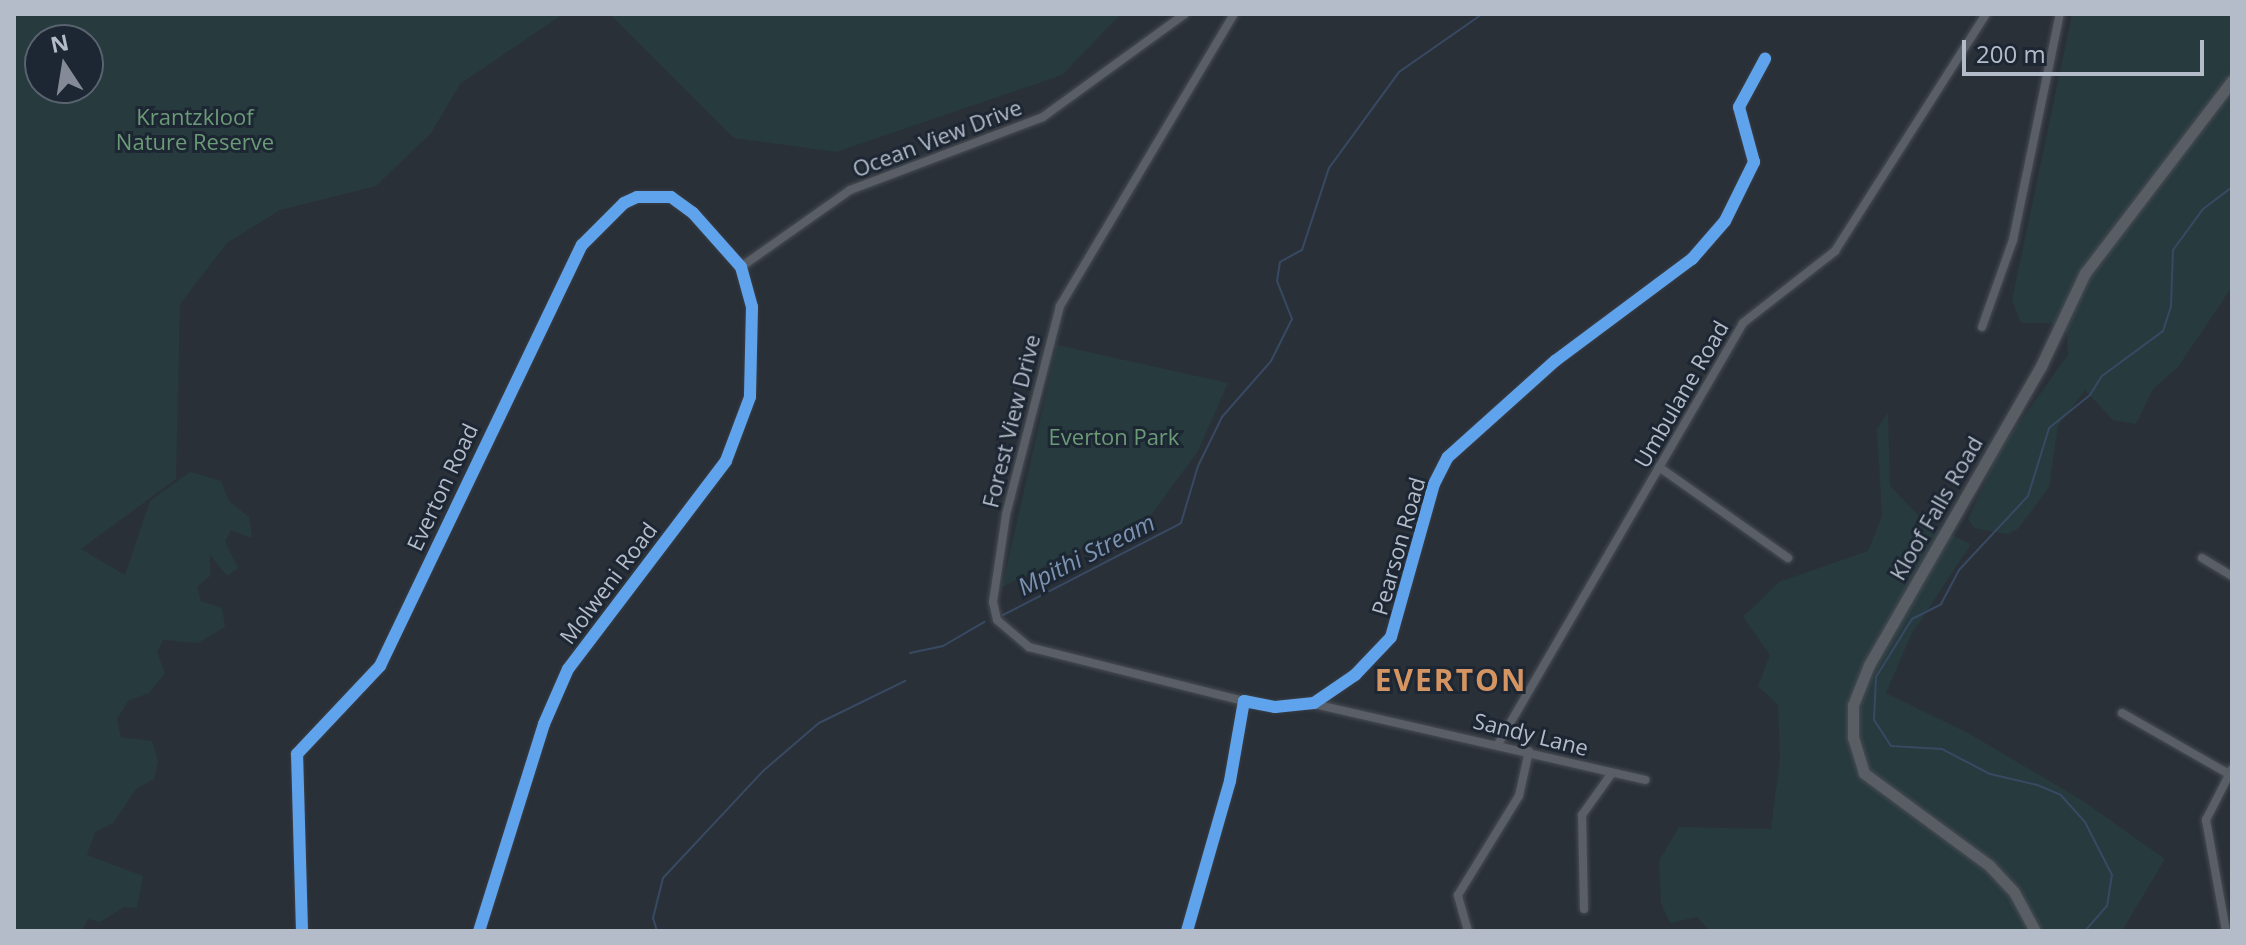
<!DOCTYPE html>
<html>
<head>
<meta charset="utf-8">
<style>
  body { margin:0 }
  #map { position:relative; width:2246px; height:945px; overflow:hidden; background:#2a3038; font-family:"Open Sans",sans-serif }
  div>[style] { position:absolute }
  .green>* { inset:0; background:#273a3e }
  .stream>* { height:2px; margin:-1px; padding:0 1px; transform-origin:1px; border-radius:1px; background:#384963 }
  .roads { filter:drop-shadow(0 0 2px #484c53) drop-shadow(0 0 2px #484c53) }
  .street>* { height:8px; margin:-4px; padding:0 4px; transform-origin:4px; border-radius:4px; background:#5a5e66 }
  .secondary>* { height:11px; margin:-5.5px; padding:0 5.5px; transform-origin:5.5px; border-radius:5.5px; background:#595d64 }
  .cycleway>* { height:12px; margin:-6px; padding:0 6px; transform-origin:6px; border-radius:6px; background:#60a3ed }
  span { translate:-50% -50%; white-space:nowrap; text-align:center; line-height:1.15; -webkit-text-stroke:6px #1d2633; paint-order:stroke }
  .park-label { font-size:22px; color:#6b9a76 }
  .street-label { font-size:22px; color:#b4bcc9 }
  .water-label { font-size:24px; color:#7c92b1; font-style:italic }
  .district-label { font-size:30px; color:#d59563; font-weight:700; letter-spacing:2px }
  .frame { position:absolute; inset:0; border:16px solid #b4bcc9; pointer-events:none }
  .north { position:absolute; left:24px; top:24px; width:80px; height:80px; box-sizing:border-box; background:#1d2633; border:2px solid #59626f; border-radius:50%; rotate:348deg; font-size:22px; font-weight:700; line-height:32px; text-align:center; color:#b4bcc9 }
  .north::after { content:''; display:block; margin:auto; width:28px; height:36px; background:#848b96; clip-path:polygon(50% 0,100% 100%,50% 72%,0 100%) }
  .scale { position:absolute; left:1962px; top:40px; width:242px; height:36px; box-sizing:border-box; border:4px solid #b4bcc9; border-top:0; padding-left:10px; font-size:24px; line-height:28px; white-space:nowrap; color:#b4bcc9; -webkit-text-stroke:6px #1d2633; paint-order:stroke }
</style>
</head>
<body>
<div id="map">
  <div class="green">
    <i style="clip-path:polygon(evenodd,14px 14px,563px 14px,460px 84px,431px 133px,376px 186px,280px 210px,227px 243px,180px 304px,176px 479px,81px 549px,125px 575px,150px 501px,190px 472px,221px 481px,229px 501px,249px 517px,252px 538px,231px 530px,225px 541px,238px 568px,227px 576px,210px 555px,210px 576px,197px 587px,201px 601px,222px 608px,225px 627px,198px 643px,163px 640px,157px 652px,165px 673px,149px 693px,128px 701px,117px 719px,121px 737px,152px 741px,158px 761px,154px 779px,137px 788px,113px 823px,95px 832px,87px 855px,143px 876px,137px 908px,124px 907px,100px 922px,88px 919px,82px 931px,14px 931px,14px 14px,40px 40px,88px 40px,88px 88px,40px 88px,40px 40px)"></i>
    <i style="clip-path:polygon(610px 14px,1121px 14px,1062px 75px,836px 152px,734px 138px)"></i>
    <i style="clip-path:polygon(2072px 14px,2232px 14px,2232px 287px,2178px 367px,2153px 389px,2136px 424px,2113px 420px,2085px 390px,2058px 426px,2049px 487px,2018px 529px,2007px 534px,1974px 528px,1968px 519px,2000px 449px,2068px 355px,2067px 333px,2052px 323px,2021px 323px,2012px 300px)"></i>
    <i style="clip-path:polygon(1057px 345px,1228px 383px,1198px 451px,1151px 515px,1002px 587px)"></i>
    <i style="clip-path:polygon(1888px 413px,1890px 486px,1926px 523px,1971px 544px,1911px 635px,1886px 693px,1968px 733px,2080px 799px,2165px 859px,2122px 931px,1710px 931px,1697px 917px,1670px 923px,1661px 903px,1659px 861px,1679px 827px,1771px 829px,1780px 758px,1778px 705px,1758px 686px,1770px 655px,1743px 617px,1779px 582px,1868px 551px,1882px 516px,1877px 429px)"></i>
  </div>
  <div class="stream">
    <i style="left:1003px;top:615px;width:200px;rotate:-27.3deg"></i>
    <i style="left:1181px;top:523px;width:59px;rotate:-73.4deg"></i>
    <i style="left:1198px;top:466px;width:55px;rotate:-63.9deg"></i>
    <i style="left:1222px;top:417px;width:74px;rotate:-48.8deg"></i>
    <i style="left:1271px;top:361px;width:47px;rotate:-63.4deg"></i>
    <i style="left:1292px;top:319px;width:41px;rotate:-111.5deg"></i>
    <i style="left:1277px;top:281px;width:19px;rotate:-81deg"></i>
    <i style="left:1280px;top:262px;width:25px;rotate:-29deg"></i>
    <i style="left:1302px;top:250px;width:86px;rotate:-71.8deg"></i>
    <i style="left:1329px;top:168px;width:119px;rotate:-53.9deg"></i>
    <i style="left:1399px;top:72px;width:101px;rotate:-34.9deg"></i>
    <i style="left:910px;top:653px;width:34px;rotate:-12deg"></i>
    <i style="left:943px;top:646px;width:48px;rotate:-30.3deg"></i>
    <i style="left:657px;top:931px;width:14px;rotate:-107deg"></i>
    <i style="left:653px;top:918px;width:41px;rotate:-76deg"></i>
    <i style="left:663px;top:878px;width:146px;rotate:-46.9deg"></i>
    <i style="left:763px;top:771px;width:74px;rotate:-40.6deg"></i>
    <i style="left:819px;top:723px;width:96px;rotate:-26deg"></i>
    <i style="left:2085px;top:931px;width:33px;rotate:-49deg"></i>
    <i style="left:2107px;top:906px;width:31px;rotate:-81deg"></i>
    <i style="left:2112px;top:875px;width:59px;rotate:-117deg"></i>
    <i style="left:2085px;top:822px;width:36px;rotate:-132deg"></i>
    <i style="left:2061px;top:795px;width:26px;rotate:-157deg"></i>
    <i style="left:2037px;top:785px;width:48px;rotate:-166.8deg"></i>
    <i style="left:1990px;top:774px;width:54px;rotate:-152.5deg"></i>
    <i style="left:1942px;top:749px;width:51px;rotate:-176.6deg"></i>
    <i style="left:1891px;top:746px;width:31px;rotate:-123deg"></i>
    <i style="left:1874px;top:720px;width:43px;rotate:-87.3deg"></i>
    <i style="left:1876px;top:677px;width:68px;rotate:-58.2deg"></i>
    <i style="left:1912px;top:619px;width:33px;rotate:-27deg"></i>
    <i style="left:1941px;top:604px;width:38px;rotate:-62deg"></i>
    <i style="left:1959px;top:570px;width:101px;rotate:-47deg"></i>
    <i style="left:2028px;top:496px;width:71px;rotate:-72.8deg"></i>
    <i style="left:2049px;top:428px;width:53px;rotate:-38.8deg"></i>
    <i style="left:2090px;top:395px;width:22px;rotate:-58deg"></i>
    <i style="left:2102px;top:376px;width:76px;rotate:-36.4deg"></i>
    <i style="left:2163px;top:331px;width:26px;rotate:-72deg"></i>
    <i style="left:2171px;top:306px;width:56px;rotate:-88deg"></i>
    <i style="left:2173px;top:250px;width:51px;rotate:-53.8deg"></i>
    <i style="left:2203px;top:209px;width:36px;rotate:-37deg"></i>
  </div>
  <div class="roads">
    <div class="street">
      <i style="left:1234px;top:14px;width:340px;rotate:120.8deg"></i>
      <i style="left:1060px;top:306px;width:216px;rotate:104.5deg"></i>
      <i style="left:1006px;top:515px;width:88px;rotate:98.5deg"></i>
      <i style="left:993px;top:602px;width:18px;rotate:77deg"></i>
      <i style="left:997px;top:620px;width:42px;rotate:40.2deg"></i>
      <i style="left:1029px;top:647px;width:222px;rotate:14.1deg"></i>
      <i style="left:741px;top:267px;width:133px;rotate:-35.2deg"></i>
      <i style="left:850px;top:190px;width:206px;rotate:-20.7deg"></i>
      <i style="left:1043px;top:117px;width:175px;rotate:-36deg"></i>
      <i style="left:1982px;top:327px;width:92px;rotate:-70.4deg"></i>
      <i style="left:2013px;top:240px;width:231px;rotate:-78.3deg"></i>
      <i style="left:1659px;top:467px;width:158px;rotate:35.2deg"></i>
      <i style="left:2202px;top:558px;width:35px;rotate:31deg"></i>
      <i style="left:1314px;top:704px;width:340px;rotate:12.9deg"></i>
      <i style="left:2122px;top:713px;width:123px;rotate:29.7deg"></i>
      <i style="left:1498px;top:744px;width:487px;rotate:-59.8deg"></i>
      <i style="left:1743px;top:323px;width:117px;rotate:-38deg"></i>
      <i style="left:1835px;top:251px;width:281px;rotate:-57.5deg"></i>
      <i style="left:1584px;top:909px;width:94px;rotate:-91.2deg"></i>
      <i style="left:1582px;top:815px;width:52px;rotate:-54.5deg"></i>
      <i style="left:302px;top:931px;width:177px;rotate:-91.6deg"></i>
      <i style="left:297px;top:754px;width:121px;rotate:-46.7deg"></i>
      <i style="left:380px;top:666px;width:467px;rotate:-64.4deg"></i>
      <i style="left:582px;top:245px;width:59px;rotate:-45deg"></i>
      <i style="left:624px;top:203px;width:14px;rotate:-25deg"></i>
      <i style="left:637px;top:197px;width:34px"></i>
      <i style="left:671px;top:197px;width:27px;rotate:36deg"></i>
      <i style="left:693px;top:213px;width:72px;rotate:48.4deg"></i>
      <i style="left:741px;top:267px;width:41px;rotate:74.6deg"></i>
      <i style="left:752px;top:307px;width:90px;rotate:91.3deg"></i>
      <i style="left:750px;top:397px;width:68px;rotate:110.6deg"></i>
      <i style="left:726px;top:461px;width:261px;rotate:127.2deg"></i>
      <i style="left:568px;top:669px;width:60px;rotate:113.6deg"></i>
      <i style="left:544px;top:724px;width:217px;rotate:107.4deg"></i>
      <i style="left:1187px;top:931px;width:156px;rotate:-74deg"></i>
      <i style="left:1230px;top:781px;width:81px;rotate:-80.1deg"></i>
      <i style="left:1244px;top:701px;width:32px;rotate:11deg"></i>
      <i style="left:1275px;top:707px;width:39px;rotate:-6deg"></i>
      <i style="left:1314px;top:703px;width:50px;rotate:-34.3deg"></i>
      <i style="left:1355px;top:675px;width:52px;rotate:-46.5deg"></i>
      <i style="left:1391px;top:637px;width:159px;rotate:-74.3deg"></i>
      <i style="left:1434px;top:484px;width:30px;rotate:-63deg"></i>
      <i style="left:1448px;top:457px;width:144px;rotate:-41.9deg"></i>
      <i style="left:1555px;top:361px;width:171px;rotate:-36.7deg"></i>
      <i style="left:1692px;top:259px;width:50px;rotate:-49deg"></i>
      <i style="left:1725px;top:221px;width:66px;rotate:-63.8deg"></i>
      <i style="left:1754px;top:162px;width:57px;rotate:-105.3deg"></i>
      <i style="left:1739px;top:107px;width:55px;rotate:-61.6deg"></i>
      <i style="left:1468px;top:931px;width:37px;rotate:-106deg"></i>
      <i style="left:1458px;top:895px;width:116px;rotate:-58.4deg"></i>
      <i style="left:1519px;top:796px;width:46px;rotate:-77.5deg"></i>
      <i style="left:2226px;top:931px;width:113px;rotate:-100.2deg"></i>
      <i style="left:2206px;top:820px;width:57px;rotate:-63deg"></i>
    </div>
    <div class="secondary">
      <i style="left:2035px;top:931px;width:44px;rotate:-118.3deg"></i>
      <i style="left:2014px;top:892px;width:35px;rotate:-133deg"></i>
      <i style="left:1990px;top:866px;width:157px;rotate:-143.6deg"></i>
      <i style="left:1864px;top:773px;width:37px;rotate:-107deg"></i>
      <i style="left:1853px;top:738px;width:33px;rotate:-90deg"></i>
      <i style="left:1853px;top:705px;width:43px;rotate:-68.2deg"></i>
      <i style="left:1869px;top:665px;width:345px;rotate:-60.1deg"></i>
      <i style="left:2041px;top:366px;width:103px;rotate:-64.7deg"></i>
      <i style="left:2085px;top:273px;width:242px;rotate:-52.6deg"></i>
    </div>
  </div>
  <div class="cycleway">
    <i style="left:302px;top:931px;width:177px;rotate:-91.6deg"></i>
    <i style="left:297px;top:754px;width:121px;rotate:-46.7deg"></i>
    <i style="left:380px;top:666px;width:467px;rotate:-64.4deg"></i>
    <i style="left:582px;top:245px;width:59px;rotate:-45deg"></i>
    <i style="left:624px;top:203px;width:14px;rotate:-25deg"></i>
    <i style="left:637px;top:197px;width:34px"></i>
    <i style="left:671px;top:197px;width:27px;rotate:36deg"></i>
    <i style="left:693px;top:213px;width:72px;rotate:48.4deg"></i>
    <i style="left:741px;top:267px;width:41px;rotate:74.6deg"></i>
    <i style="left:752px;top:307px;width:90px;rotate:91.3deg"></i>
    <i style="left:750px;top:397px;width:68px;rotate:110.6deg"></i>
    <i style="left:726px;top:461px;width:261px;rotate:127.2deg"></i>
    <i style="left:568px;top:669px;width:60px;rotate:113.6deg"></i>
    <i style="left:544px;top:724px;width:217px;rotate:107.4deg"></i>
    <i style="left:1187px;top:931px;width:156px;rotate:-74deg"></i>
    <i style="left:1230px;top:781px;width:81px;rotate:-80.1deg"></i>
    <i style="left:1244px;top:701px;width:32px;rotate:11deg"></i>
    <i style="left:1275px;top:707px;width:39px;rotate:-6deg"></i>
    <i style="left:1314px;top:703px;width:50px;rotate:-34.3deg"></i>
    <i style="left:1355px;top:675px;width:52px;rotate:-46.5deg"></i>
    <i style="left:1391px;top:637px;width:159px;rotate:-74.3deg"></i>
    <i style="left:1434px;top:484px;width:30px;rotate:-63deg"></i>
    <i style="left:1448px;top:457px;width:144px;rotate:-41.9deg"></i>
    <i style="left:1555px;top:361px;width:171px;rotate:-36.7deg"></i>
    <i style="left:1692px;top:259px;width:50px;rotate:-49deg"></i>
    <i style="left:1725px;top:221px;width:66px;rotate:-63.8deg"></i>
    <i style="left:1754px;top:162px;width:57px;rotate:-105.3deg"></i>
    <i style="left:1739px;top:107px;width:55px;rotate:-61.6deg"></i>
  </div>
  <div class="park-label">
    <span style="left:195px;top:129px">Krantzkloof<br>Nature Reserve</span>
    <span style="left:1114px;top:437px">Everton Park</span>
  </div>
  <div class="street-label">
    <span style="left:937px;top:138px;rotate:-21deg">Ocean View Drive</span>
    <span style="left:1681px;top:394px;rotate:-60deg">Umbulane Road</span>
    <span style="left:1011px;top:421px;rotate:-76deg">Forest View Drive</span>
    <span style="left:442px;top:487px;rotate:-65deg">Everton Road</span>
    <span style="left:1936px;top:508px;rotate:-60deg">Kloof Falls Road</span>
    <span style="left:1398px;top:546px;rotate:-74deg">Pearson Road</span>
    <span style="left:608px;top:583px;rotate:-53deg">Molweni Road</span>
    <span style="left:1531px;top:734px;rotate:14deg">Sandy Lane</span>
  </div>
  <div class="water-label">
    <span style="left:1086px;top:554px;rotate:-27deg">Mpithi Stream</span>
  </div>
  <div class="district-label">
    <span style="left:1451px;top:680px">EVERTON</span>
  </div>
  <div class="frame"></div>
  <div class="north">N</div>
  <div class="scale">200 m</div>
</div>
</body>
</html>
